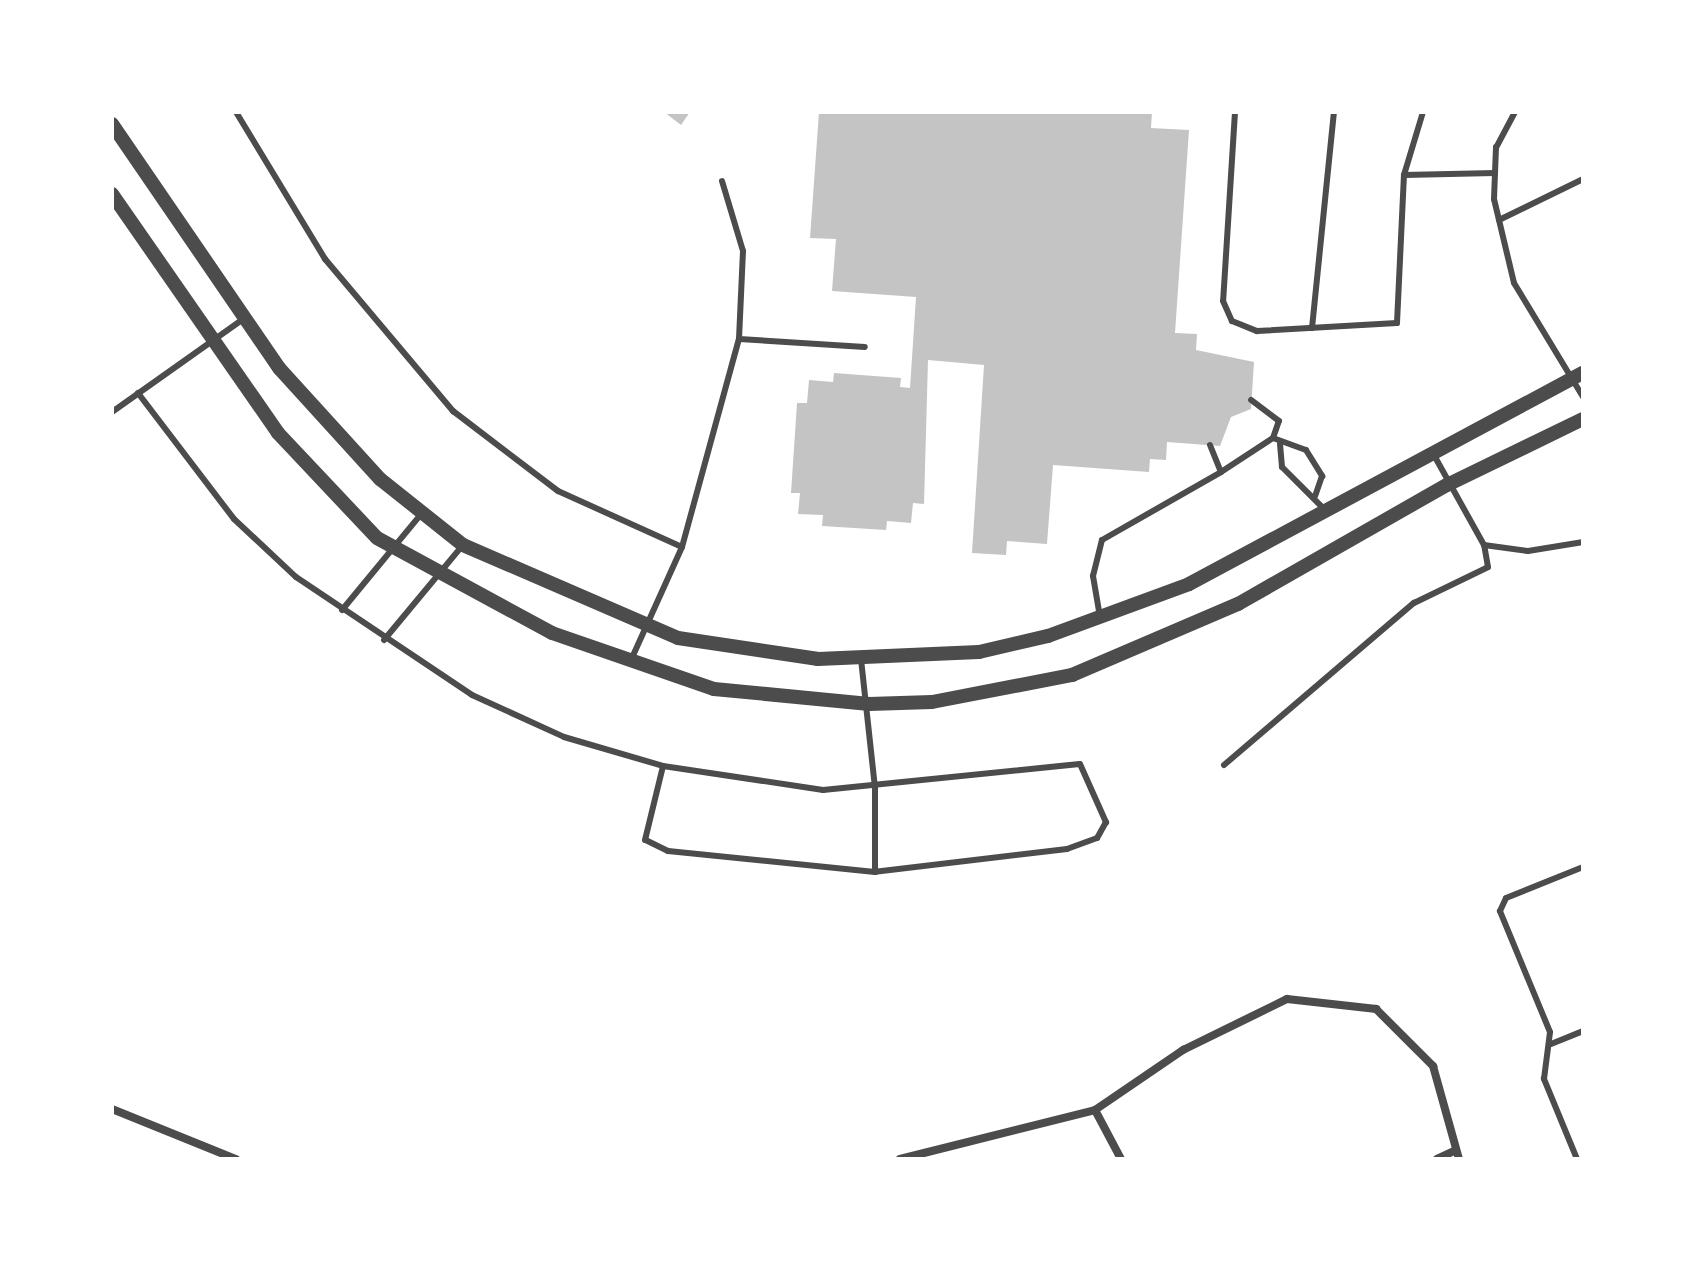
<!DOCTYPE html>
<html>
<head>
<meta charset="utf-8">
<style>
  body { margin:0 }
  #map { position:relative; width:1695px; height:1271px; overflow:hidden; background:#fff; font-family:"Alegreya Sans",sans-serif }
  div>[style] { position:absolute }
  .building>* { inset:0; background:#c4c4c4 }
  .service>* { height:6px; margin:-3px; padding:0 3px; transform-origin:3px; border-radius:3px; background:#4c4c4c }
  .minor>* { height:8px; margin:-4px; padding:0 4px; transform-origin:4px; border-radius:4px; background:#4c4c4c }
  .tertiary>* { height:14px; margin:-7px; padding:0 7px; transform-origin:7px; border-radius:7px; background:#4c4c4c }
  span { translate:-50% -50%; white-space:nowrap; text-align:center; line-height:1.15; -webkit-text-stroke:7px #fff; paint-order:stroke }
  .frame { position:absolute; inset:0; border:114px solid #fff; pointer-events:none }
</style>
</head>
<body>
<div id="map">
  <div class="building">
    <i style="clip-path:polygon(664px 112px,690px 112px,681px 125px)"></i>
    <i style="clip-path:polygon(819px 112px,1152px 112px,1151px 128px,1189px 130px,1175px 333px,1197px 334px,1196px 350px,1254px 362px,1251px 409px,1231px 417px,1220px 446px,1167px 442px,1166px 460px,1150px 459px,1149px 472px,1053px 465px,1047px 544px,1007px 541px,1006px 555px,972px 553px,984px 365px,928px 360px,924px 504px,913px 503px,911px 523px,887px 521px,886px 530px,822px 526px,823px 515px,798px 514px,800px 493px,791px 493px,797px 403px,807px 403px,809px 380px,833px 382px,834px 373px,901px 378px,900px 387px,910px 388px,916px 297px,832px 291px,836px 239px,810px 238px)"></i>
  </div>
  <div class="service">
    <i style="left:236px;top:112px;width:172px;rotate:58.8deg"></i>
    <i style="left:325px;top:259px;width:199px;rotate:49.9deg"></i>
    <i style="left:453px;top:411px;width:132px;rotate:37.3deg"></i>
    <i style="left:558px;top:491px;width:136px;rotate:24.3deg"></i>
    <i style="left:1235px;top:112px;width:189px;rotate:93.6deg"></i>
    <i style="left:1223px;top:301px;width:22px;rotate:66deg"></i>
    <i style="left:1232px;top:321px;width:27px;rotate:22deg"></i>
    <i style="left:1257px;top:331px;width:140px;rotate:-3.3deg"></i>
    <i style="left:1397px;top:323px;width:148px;rotate:-87.3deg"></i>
    <i style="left:1423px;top:112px;width:66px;rotate:106.8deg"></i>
    <i style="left:1404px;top:175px;width:91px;rotate:-1.3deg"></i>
    <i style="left:1515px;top:112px;width:40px;rotate:118deg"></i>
    <i style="left:1496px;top:147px;width:52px;rotate:92.2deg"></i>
    <i style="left:1494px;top:199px;width:86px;rotate:76.6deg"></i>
    <i style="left:1514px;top:283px;width:133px;rotate:58.8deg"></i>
    <i style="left:1499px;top:220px;width:93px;rotate:-26deg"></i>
    <i style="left:1312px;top:328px;width:217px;rotate:-84.2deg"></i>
    <i style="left:739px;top:339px;width:126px;rotate:3.6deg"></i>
    <i style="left:138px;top:393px;width:158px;rotate:52.7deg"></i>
    <i style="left:234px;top:519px;width:85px;rotate:43.1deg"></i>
    <i style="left:296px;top:577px;width:212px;rotate:33.8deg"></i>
    <i style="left:472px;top:695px;width:101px;rotate:24.5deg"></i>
    <i style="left:564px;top:737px;width:103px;rotate:16.3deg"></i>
    <i style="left:663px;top:766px;width:162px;rotate:8.5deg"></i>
    <i style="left:823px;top:790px;width:258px;rotate:-5.8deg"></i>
    <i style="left:1080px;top:764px;width:64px;rotate:65.9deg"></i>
    <i style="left:1106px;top:822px;width:18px;rotate:119deg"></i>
    <i style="left:1097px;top:838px;width:32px;rotate:160deg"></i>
    <i style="left:1067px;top:849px;width:193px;rotate:173.2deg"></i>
    <i style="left:875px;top:872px;width:208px;rotate:-174.2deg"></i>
    <i style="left:668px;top:851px;width:25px;rotate:-154deg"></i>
    <i style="left:645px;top:840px;width:76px;rotate:-76.3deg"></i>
    <i style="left:112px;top:412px;width:163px;rotate:-35.3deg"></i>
    <i style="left:1273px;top:438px;width:35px;rotate:20deg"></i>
    <i style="left:1306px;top:450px;width:31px;rotate:58deg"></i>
    <i style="left:1322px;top:476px;width:21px;rotate:109deg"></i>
    <i style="left:1280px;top:444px;width:23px;rotate:85deg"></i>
    <i style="left:1282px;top:467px;width:59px;rotate:45deg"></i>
    <i style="left:1210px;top:445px;width:29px;rotate:68deg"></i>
    <i style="left:1221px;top:472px;width:62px;rotate:-33.2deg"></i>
    <i style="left:1273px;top:438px;width:18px;rotate:-71deg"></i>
    <i style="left:1279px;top:421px;width:35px;rotate:-143deg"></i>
    <i style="left:1484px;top:545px;width:44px;rotate:7.8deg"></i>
    <i style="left:1528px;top:551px;width:56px;rotate:-9.3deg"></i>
    <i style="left:342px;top:610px;width:124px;rotate:-50.5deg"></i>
    <i style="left:1100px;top:617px;width:42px;rotate:-99.7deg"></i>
    <i style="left:1093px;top:576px;width:37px;rotate:-76deg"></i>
    <i style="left:1102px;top:540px;width:137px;rotate:-29.7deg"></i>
    <i style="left:384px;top:640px;width:124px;rotate:-50.3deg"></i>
    <i style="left:861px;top:659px;width:130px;rotate:83.8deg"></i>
    <i style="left:875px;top:788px;width:84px;rotate:90deg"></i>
    <i style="left:631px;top:660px;width:124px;rotate:-65.7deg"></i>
    <i style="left:682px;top:547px;width:216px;rotate:-74.7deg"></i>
    <i style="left:739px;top:339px;width:88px;rotate:-87.4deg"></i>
    <i style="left:743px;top:251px;width:73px;rotate:-106.7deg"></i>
    <i style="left:1224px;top:765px;width:250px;rotate:-40.5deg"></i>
    <i style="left:1414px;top:603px;width:82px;rotate:-25.9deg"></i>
    <i style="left:1488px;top:567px;width:22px;rotate:-100deg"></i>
    <i style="left:1484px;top:545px;width:103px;rotate:-119.1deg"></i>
    <i style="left:1551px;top:1044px;width:35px;rotate:-22deg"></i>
    <i style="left:1577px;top:1159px;width:87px;rotate:-112.4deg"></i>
    <i style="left:1544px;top:1079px;width:47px;rotate:-82.7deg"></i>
    <i style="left:1550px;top:1032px;width:131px;rotate:-112.5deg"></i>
    <i style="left:1500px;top:911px;width:14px;rotate:-65deg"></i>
    <i style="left:1506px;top:898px;width:83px;rotate:-21.9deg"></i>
  </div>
  <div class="minor">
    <i style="left:112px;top:1109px;width:134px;rotate:22deg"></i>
    <i style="left:1095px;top:1110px;width:55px;rotate:62deg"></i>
    <i style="left:900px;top:1159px;width:201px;rotate:-14.1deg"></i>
    <i style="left:1095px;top:1110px;width:107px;rotate:-34.3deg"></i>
    <i style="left:1183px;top:1050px;width:116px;rotate:-26.1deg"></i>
    <i style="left:1287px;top:999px;width:90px;rotate:6.4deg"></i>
    <i style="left:1376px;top:1009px;width:81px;rotate:45deg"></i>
    <i style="left:1433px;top:1066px;width:97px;rotate:74.4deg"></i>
    <i style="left:1437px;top:1159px;width:19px;rotate:-25deg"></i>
  </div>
  <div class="tertiary">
    <i style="left:112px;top:124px;width:296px;rotate:55.6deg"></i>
    <i style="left:279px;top:368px;width:150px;rotate:47.7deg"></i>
    <i style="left:380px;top:479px;width:106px;rotate:38.5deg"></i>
    <i style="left:463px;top:545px;width:234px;rotate:23.4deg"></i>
    <i style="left:678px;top:638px;width:142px;rotate:8.5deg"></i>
    <i style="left:818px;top:659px;width:161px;rotate:-2.5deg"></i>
    <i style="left:979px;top:652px;width:71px;rotate:-13.1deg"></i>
    <i style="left:1048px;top:636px;width:150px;rotate:-20.2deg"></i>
    <i style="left:1189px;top:584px;width:447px;rotate:-28.2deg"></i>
    <i style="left:112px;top:194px;width:291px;rotate:55.2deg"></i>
    <i style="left:278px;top:433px;width:144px;rotate:46.7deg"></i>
    <i style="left:377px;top:538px;width:199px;rotate:28.5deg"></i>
    <i style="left:552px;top:633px;width:171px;rotate:19.1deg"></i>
    <i style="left:714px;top:689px;width:156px;rotate:5.5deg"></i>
    <i style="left:869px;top:704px;width:63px;rotate:-1.8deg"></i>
    <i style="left:932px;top:702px;width:143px;rotate:-10.9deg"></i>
    <i style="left:1072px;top:675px;width:181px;rotate:-23.2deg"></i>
    <i style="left:1238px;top:604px;width:241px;rotate:-29.7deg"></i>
    <i style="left:1447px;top:485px;width:151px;rotate:-25.9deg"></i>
  </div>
  <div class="frame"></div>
</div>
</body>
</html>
